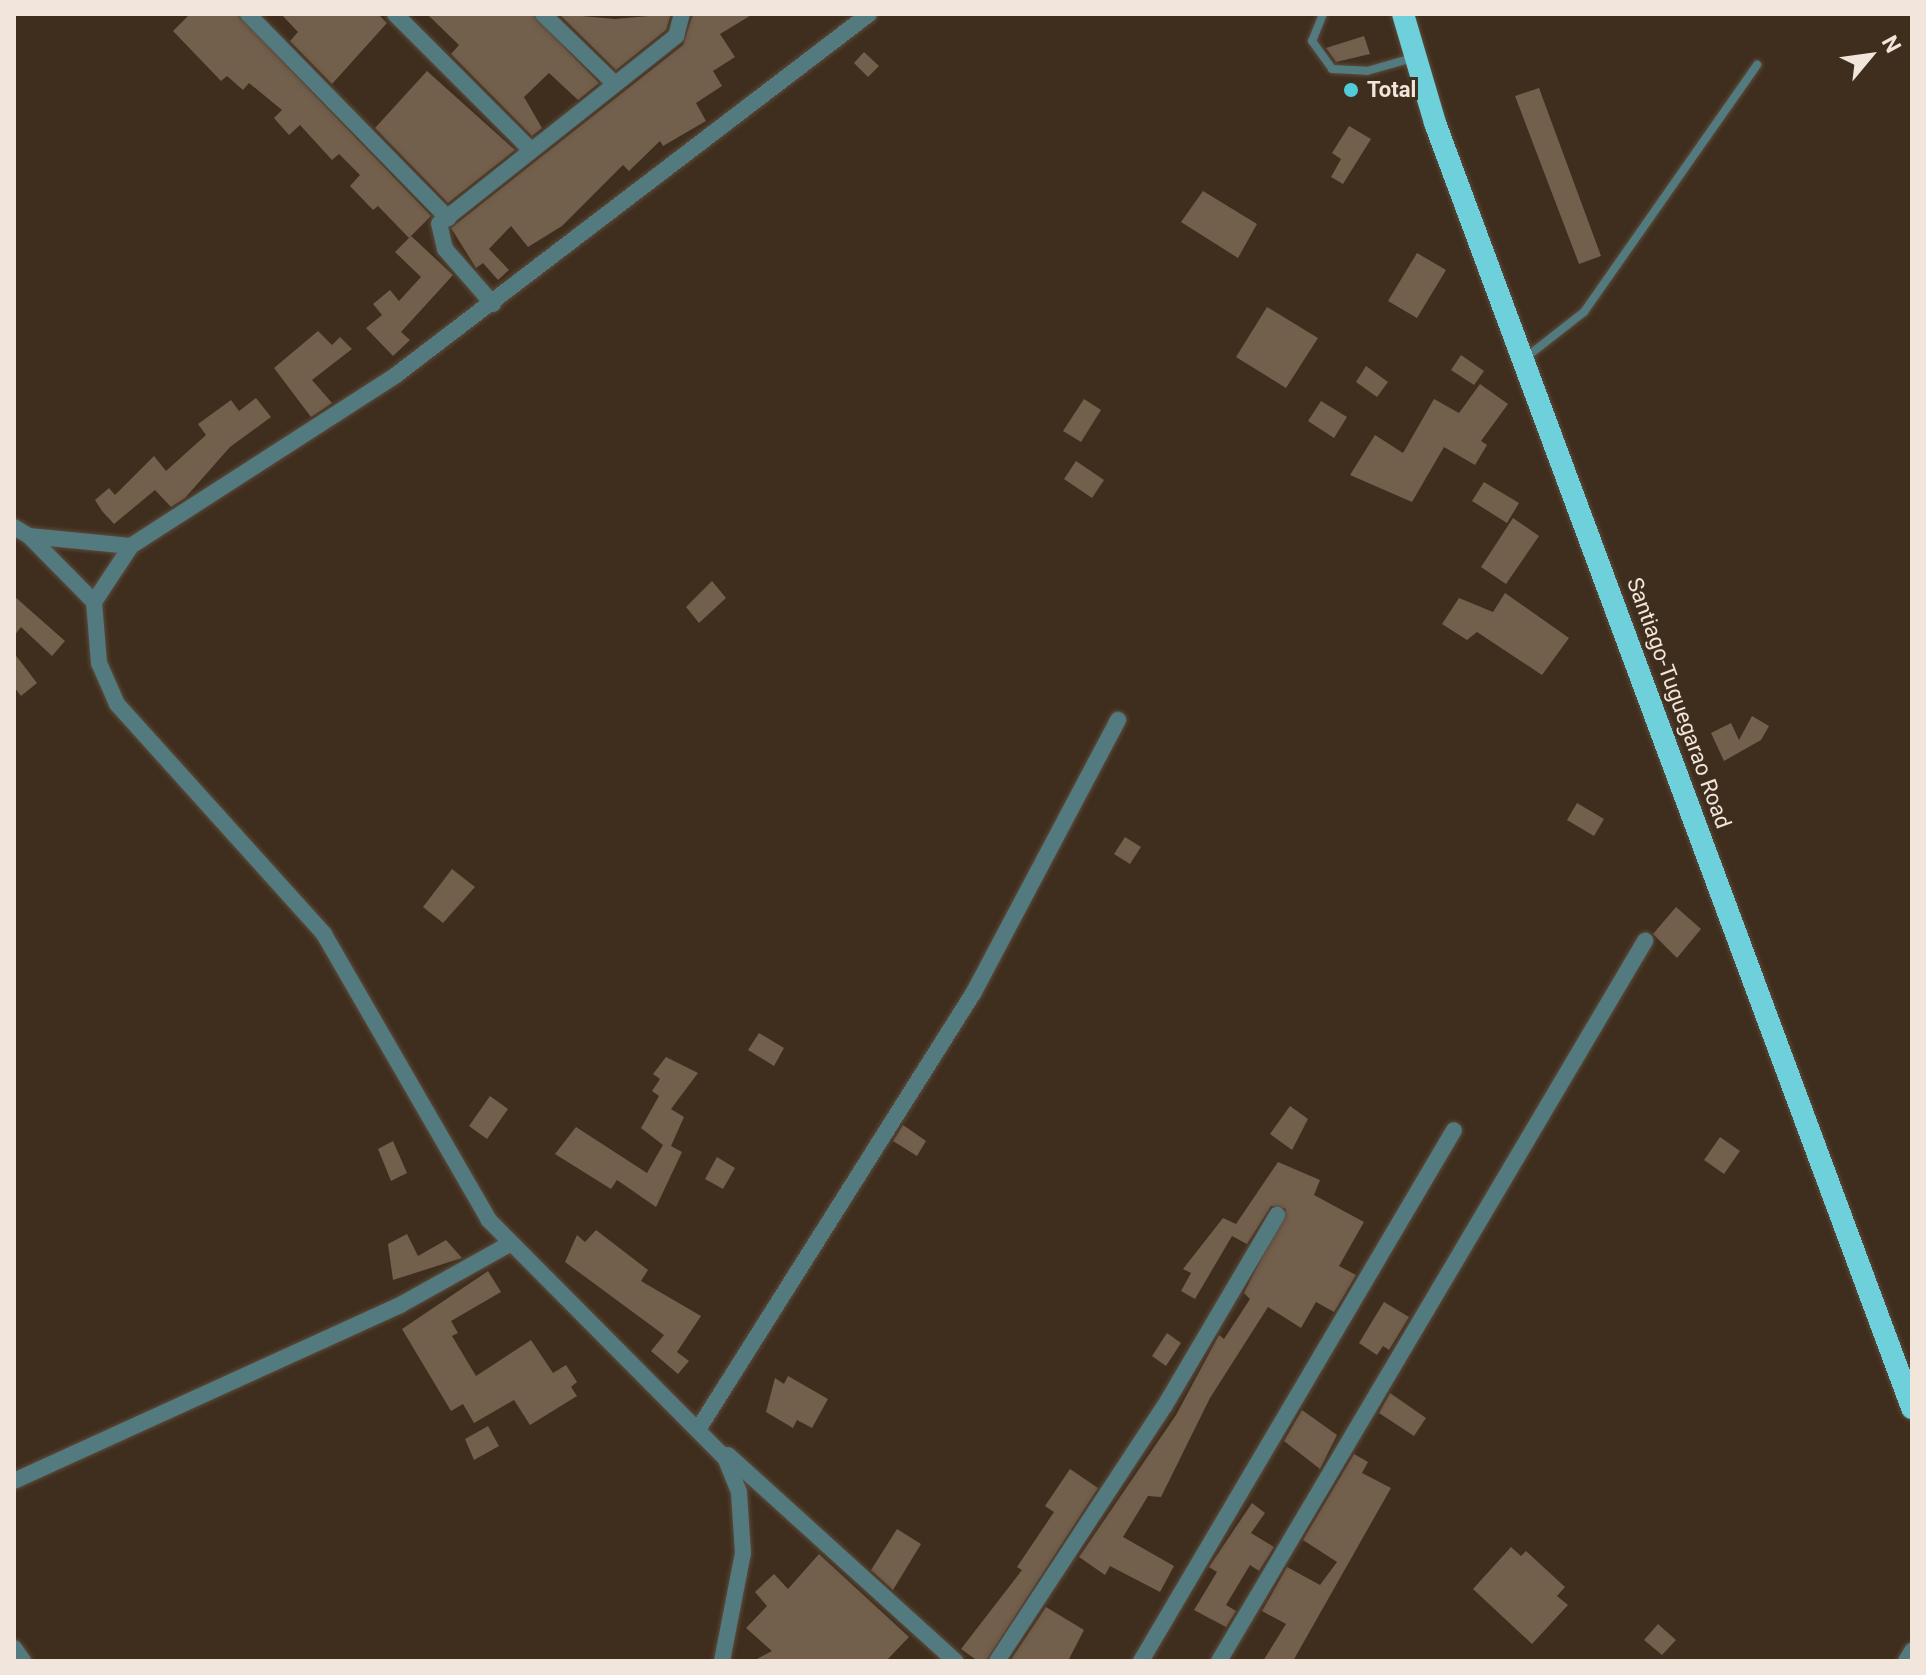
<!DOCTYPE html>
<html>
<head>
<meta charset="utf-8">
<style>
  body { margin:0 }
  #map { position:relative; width:1926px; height:1675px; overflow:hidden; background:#3f2e1d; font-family:Roboto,sans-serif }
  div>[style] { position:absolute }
  .building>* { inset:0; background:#725f4c }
  .roads { filter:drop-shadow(0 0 2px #5c4b3c) drop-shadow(0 0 2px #5c4b3c) }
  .service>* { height:8px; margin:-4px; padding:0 4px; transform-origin:4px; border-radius:4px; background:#527a7f }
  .minor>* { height:16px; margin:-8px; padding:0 8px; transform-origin:8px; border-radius:8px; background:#527a7f }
  .trunk>* { height:22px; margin:-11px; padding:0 11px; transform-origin:11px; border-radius:11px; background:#6dd0da }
  .dots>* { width:22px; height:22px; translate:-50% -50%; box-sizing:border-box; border:4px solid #3f2e1d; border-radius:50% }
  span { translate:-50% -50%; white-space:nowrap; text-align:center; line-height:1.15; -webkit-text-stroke:6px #3f2e1d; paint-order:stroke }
  .poi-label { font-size:22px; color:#f2e6dc; font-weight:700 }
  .left { translate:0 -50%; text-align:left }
  .street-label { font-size:22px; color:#f2e6dc }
  .frame { position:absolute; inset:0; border:16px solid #f2e6dc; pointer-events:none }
  .north { position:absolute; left:1830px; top:16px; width:80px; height:80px; -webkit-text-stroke:6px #3f2e1d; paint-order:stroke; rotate:61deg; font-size:22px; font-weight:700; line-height:32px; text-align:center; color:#f2e6dc }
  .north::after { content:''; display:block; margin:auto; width:28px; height:36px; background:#f2e6dc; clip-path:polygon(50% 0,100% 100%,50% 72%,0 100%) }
</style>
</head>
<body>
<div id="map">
  <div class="building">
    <i style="clip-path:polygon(190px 14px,237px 14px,431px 216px,409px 238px,378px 206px,373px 210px,350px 186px,360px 175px,339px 154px,332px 160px,300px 125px,289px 135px,274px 118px,282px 110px,249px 83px,243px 90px,227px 76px,221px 81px,173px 31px)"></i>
    <i style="clip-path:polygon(281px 14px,378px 14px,387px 23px,332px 84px,290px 41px,298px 32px)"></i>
    <i style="clip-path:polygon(427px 14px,532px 14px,599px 83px,578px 100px,549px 73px,524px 97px,542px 128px,532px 136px,451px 54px,459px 45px)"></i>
    <i style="clip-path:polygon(559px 14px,615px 19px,671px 14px,666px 30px,616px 70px)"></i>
    <i style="clip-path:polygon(693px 14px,753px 14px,720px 34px,735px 57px,713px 71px,722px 86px,696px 103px,706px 121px,663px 146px,660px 141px,629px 171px,623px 165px,562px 226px,528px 247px,511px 226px,489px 249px,509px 270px,498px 280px,483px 263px,476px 268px,451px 228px,683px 45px)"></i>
    <i style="clip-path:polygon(1364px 36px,1370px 54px,1336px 62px,1326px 48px)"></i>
    <i style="clip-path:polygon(864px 52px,879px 66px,868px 77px,854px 63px)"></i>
    <i style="clip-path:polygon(427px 71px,515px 150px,448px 203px,375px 128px)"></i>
    <i style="clip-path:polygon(1539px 88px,1601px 256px,1579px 264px,1515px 96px)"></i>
    <i style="clip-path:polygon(1349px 126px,1371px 139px,1343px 184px,1331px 177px,1341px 159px,1332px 153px)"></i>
    <i style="clip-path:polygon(1203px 191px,1257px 224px,1238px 258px,1181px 222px)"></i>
    <i style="clip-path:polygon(411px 236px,453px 275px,401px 332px,410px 340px,393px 356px,366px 328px,382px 315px,373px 304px,390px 290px,399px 301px,421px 277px,395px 252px)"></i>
    <i style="clip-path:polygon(1417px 253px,1446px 270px,1417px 318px,1388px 301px)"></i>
    <i style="clip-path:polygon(1267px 307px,1318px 338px,1286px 388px,1236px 357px)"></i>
    <i style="clip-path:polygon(318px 331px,332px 345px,340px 337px,352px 349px,312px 380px,332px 403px,311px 417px,274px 368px)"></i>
    <i style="clip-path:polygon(1461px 355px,1484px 371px,1474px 385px,1451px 370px)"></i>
    <i style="clip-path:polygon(1366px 366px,1388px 382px,1377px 397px,1356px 382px)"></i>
    <i style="clip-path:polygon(1480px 384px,1508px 404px,1481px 441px,1487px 445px,1475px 465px,1444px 447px,1412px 502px,1350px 475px,1375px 435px,1403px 453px,1434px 399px,1459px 413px)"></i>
    <i style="clip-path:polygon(256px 398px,271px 417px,230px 447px,185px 498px,171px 507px,155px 490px,114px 524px,102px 511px,95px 500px,109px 488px,115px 495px,154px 456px,166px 471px,206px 435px,198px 424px,231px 400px,239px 411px)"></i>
    <i style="clip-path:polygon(1084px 399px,1101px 410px,1081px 442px,1063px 431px)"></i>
    <i style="clip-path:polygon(1321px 401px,1347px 417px,1334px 438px,1308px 421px)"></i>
    <i style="clip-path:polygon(1076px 461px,1104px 480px,1092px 498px,1064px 479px)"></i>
    <i style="clip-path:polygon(1484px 482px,1519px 503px,1507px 523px,1472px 501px)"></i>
    <i style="clip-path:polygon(1513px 518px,1539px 536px,1506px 584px,1481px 567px)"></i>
    <i style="clip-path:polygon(712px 581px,726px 598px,699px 623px,686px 607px)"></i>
    <i style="clip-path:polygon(1505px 593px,1569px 638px,1542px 675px,1477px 632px,1467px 640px,1442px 624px,1459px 598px,1493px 612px)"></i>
    <i style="clip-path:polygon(14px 596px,65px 641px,52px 656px,21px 627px,14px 636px)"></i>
    <i style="clip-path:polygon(14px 653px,37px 683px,21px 696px,14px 687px)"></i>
    <i style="clip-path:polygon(1752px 716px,1769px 726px,1761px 740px,1724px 761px,1711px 733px,1731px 723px,1739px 740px)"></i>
    <i style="clip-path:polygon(1577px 803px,1604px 819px,1594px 836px,1567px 820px)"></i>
    <i style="clip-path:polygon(1125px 837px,1141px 847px,1130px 864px,1114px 854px)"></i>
    <i style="clip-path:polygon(452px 869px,475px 887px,443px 923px,423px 907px)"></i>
    <i style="clip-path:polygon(1676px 907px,1701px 929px,1677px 958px,1653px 934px)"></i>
    <i style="clip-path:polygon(759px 1033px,784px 1048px,774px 1066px,748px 1050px)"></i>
    <i style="clip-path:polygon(666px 1057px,698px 1073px,671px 1109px,684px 1117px,671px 1146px,682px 1152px,656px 1207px,617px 1180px,611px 1189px,555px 1154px,576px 1127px,647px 1173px,663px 1145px,641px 1128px,659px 1096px,652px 1091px,660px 1079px,653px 1074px)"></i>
    <i style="clip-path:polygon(490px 1096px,508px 1109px,487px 1139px,469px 1126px)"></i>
    <i style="clip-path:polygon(1290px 1106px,1308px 1119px,1292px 1150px,1270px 1134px)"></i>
    <i style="clip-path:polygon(903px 1125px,926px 1141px,917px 1156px,893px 1141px)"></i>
    <i style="clip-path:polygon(1720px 1137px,1740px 1151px,1724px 1174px,1704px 1160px)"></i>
    <i style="clip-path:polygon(393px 1141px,407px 1173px,391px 1181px,378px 1149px)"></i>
    <i style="clip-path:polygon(717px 1157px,735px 1168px,723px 1189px,705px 1179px)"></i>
    <i style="clip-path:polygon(1278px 1162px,1320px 1180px,1314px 1195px,1364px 1222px,1339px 1266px,1356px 1275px,1334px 1312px,1316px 1302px,1301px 1328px,1268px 1307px,1210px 1398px,1161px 1497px,1148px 1496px,1123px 1537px,1174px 1566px,1160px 1592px,1110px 1566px,1105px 1575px,1079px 1557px,1176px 1415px,1219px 1335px,1224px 1339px,1250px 1299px,1244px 1293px,1286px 1209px,1271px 1206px,1247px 1244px,1232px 1236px,1195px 1299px,1181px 1291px,1191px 1273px,1183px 1269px,1223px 1218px,1236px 1224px)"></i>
    <i style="clip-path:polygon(596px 1230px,648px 1270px,641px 1281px,701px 1316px,677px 1352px,689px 1361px,678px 1374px,651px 1351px,664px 1335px,565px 1262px,577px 1235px,585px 1242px)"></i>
    <i style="clip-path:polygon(407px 1234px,418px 1256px,446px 1240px,462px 1258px,393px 1280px,388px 1244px)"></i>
    <i style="clip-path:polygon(488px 1271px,501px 1292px,451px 1321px,458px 1333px,452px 1336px,476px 1376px,531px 1340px,553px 1373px,566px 1365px,577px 1382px,571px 1387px,577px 1396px,530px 1425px,514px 1400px,474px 1423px,463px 1404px,451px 1411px,402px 1329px)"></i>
    <i style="clip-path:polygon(1384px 1302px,1409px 1317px,1389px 1350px,1383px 1346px,1377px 1355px,1359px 1343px)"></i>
    <i style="clip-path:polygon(1167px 1333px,1181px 1343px,1166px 1366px,1152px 1356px)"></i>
    <i style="clip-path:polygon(788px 1376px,828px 1399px,812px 1428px,797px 1420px,793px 1428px,766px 1412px,775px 1378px,784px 1384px)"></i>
    <i style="clip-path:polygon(1390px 1393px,1426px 1418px,1414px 1436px,1379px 1413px)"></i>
    <i style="clip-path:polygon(1302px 1410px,1337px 1435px,1320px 1469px,1284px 1441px)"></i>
    <i style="clip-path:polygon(488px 1426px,499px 1446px,474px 1460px,465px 1439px)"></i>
    <i style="clip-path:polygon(1354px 1454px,1368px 1462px,1362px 1473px,1391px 1488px,1293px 1661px,1263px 1661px,1286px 1624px,1262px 1611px,1287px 1567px,1320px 1585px,1337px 1562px,1303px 1540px)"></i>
    <i style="clip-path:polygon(1070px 1469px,1098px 1488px,986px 1661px,978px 1661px,961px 1649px,1022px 1570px,1017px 1567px,1054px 1512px,1045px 1506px)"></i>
    <i style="clip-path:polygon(1252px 1503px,1265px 1513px,1251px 1533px,1274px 1547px,1259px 1571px,1250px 1565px,1226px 1605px,1236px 1611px,1226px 1627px,1194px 1610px,1217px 1572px,1209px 1567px)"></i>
    <i style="clip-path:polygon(897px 1529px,921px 1544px,893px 1590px,871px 1570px)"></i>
    <i style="clip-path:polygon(1511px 1547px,1521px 1556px,1526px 1551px,1565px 1587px,1557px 1596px,1568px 1605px,1532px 1644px,1473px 1589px)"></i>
    <i style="clip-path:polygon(819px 1554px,909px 1637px,886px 1661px,753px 1661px,772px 1651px,746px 1628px,767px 1606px,755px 1592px,774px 1574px,788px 1589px)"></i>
    <i style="clip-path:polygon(1046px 1607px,1084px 1630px,1068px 1661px,1010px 1661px)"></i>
    <i style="clip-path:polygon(1658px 1624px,1676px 1640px,1662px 1655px,1644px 1640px)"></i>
  </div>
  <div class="roads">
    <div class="service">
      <i style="left:1323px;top:14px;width:29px;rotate:112deg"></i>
      <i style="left:1312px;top:41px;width:34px;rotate:54deg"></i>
      <i style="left:1332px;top:69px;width:35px;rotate:3deg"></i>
      <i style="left:1367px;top:71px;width:48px;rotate:-15.8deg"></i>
      <i style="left:1524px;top:359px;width:76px;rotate:-38.1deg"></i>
      <i style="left:1584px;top:312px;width:302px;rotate:-55deg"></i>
    </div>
    <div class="minor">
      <i style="left:248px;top:14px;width:286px;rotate:45.6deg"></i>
      <i style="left:395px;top:14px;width:191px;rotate:45deg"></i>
      <i style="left:543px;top:14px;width:96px;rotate:44.2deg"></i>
      <i style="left:493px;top:304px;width:73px;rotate:-131.1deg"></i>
      <i style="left:445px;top:249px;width:26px;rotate:-103deg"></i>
      <i style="left:439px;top:224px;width:303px;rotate:-38.4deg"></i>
      <i style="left:676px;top:36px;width:23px;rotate:-75deg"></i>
      <i style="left:14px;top:527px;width:17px;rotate:31deg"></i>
      <i style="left:29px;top:536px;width:102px;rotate:5.6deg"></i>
      <i style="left:29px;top:536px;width:93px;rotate:45.4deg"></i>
      <i style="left:699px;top:1428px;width:515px;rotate:-57.76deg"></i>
      <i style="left:974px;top:992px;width:308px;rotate:-62.1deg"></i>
      <i style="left:728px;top:1455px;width:307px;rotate:42.2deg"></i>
      <i style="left:14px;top:1481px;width:424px;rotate:-24.5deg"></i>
      <i style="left:400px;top:1305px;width:124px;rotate:-29.1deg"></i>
      <i style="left:14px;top:1648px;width:16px;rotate:55deg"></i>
      <i style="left:722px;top:1661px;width:110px;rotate:-79deg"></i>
      <i style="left:743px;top:1553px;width:61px;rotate:-93.8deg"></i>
      <i style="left:739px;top:1492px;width:35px;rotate:-112deg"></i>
      <i style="left:726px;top:1459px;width:337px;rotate:-134.8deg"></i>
      <i style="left:489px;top:1220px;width:330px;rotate:-120deg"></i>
      <i style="left:324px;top:934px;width:309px;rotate:-132deg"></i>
      <i style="left:117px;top:704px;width:45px;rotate:-113.7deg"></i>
      <i style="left:99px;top:663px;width:61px;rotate:-94.7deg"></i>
      <i style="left:94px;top:602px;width:67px;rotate:-56.5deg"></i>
      <i style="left:131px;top:546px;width:315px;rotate:-32.8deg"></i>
      <i style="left:396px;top:375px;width:595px;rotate:-37.35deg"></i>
      <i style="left:997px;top:1661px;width:304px;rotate:-56.7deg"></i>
      <i style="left:1164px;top:1407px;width:223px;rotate:-59.5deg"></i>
      <i style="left:1141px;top:1661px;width:616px;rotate:-59.48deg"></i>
      <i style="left:1219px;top:1661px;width:837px;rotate:-59.39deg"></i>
      <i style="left:1906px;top:1661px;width:12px;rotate:-59deg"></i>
    </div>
    <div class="trunk">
      <i style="left:1403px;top:14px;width:114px;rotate:73.6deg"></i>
      <i style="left:1435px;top:123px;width:1371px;rotate:69.63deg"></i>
    </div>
  </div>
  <div class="dots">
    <i style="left:1351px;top:90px;background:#52cbd8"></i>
  </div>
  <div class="poi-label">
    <span class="left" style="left:1367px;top:90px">Total</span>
  </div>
  <div class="street-label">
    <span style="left:1679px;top:703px;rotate:70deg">Santiago-Tuguegarao Road</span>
  </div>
  <div class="frame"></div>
  <div class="north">N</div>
</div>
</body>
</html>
